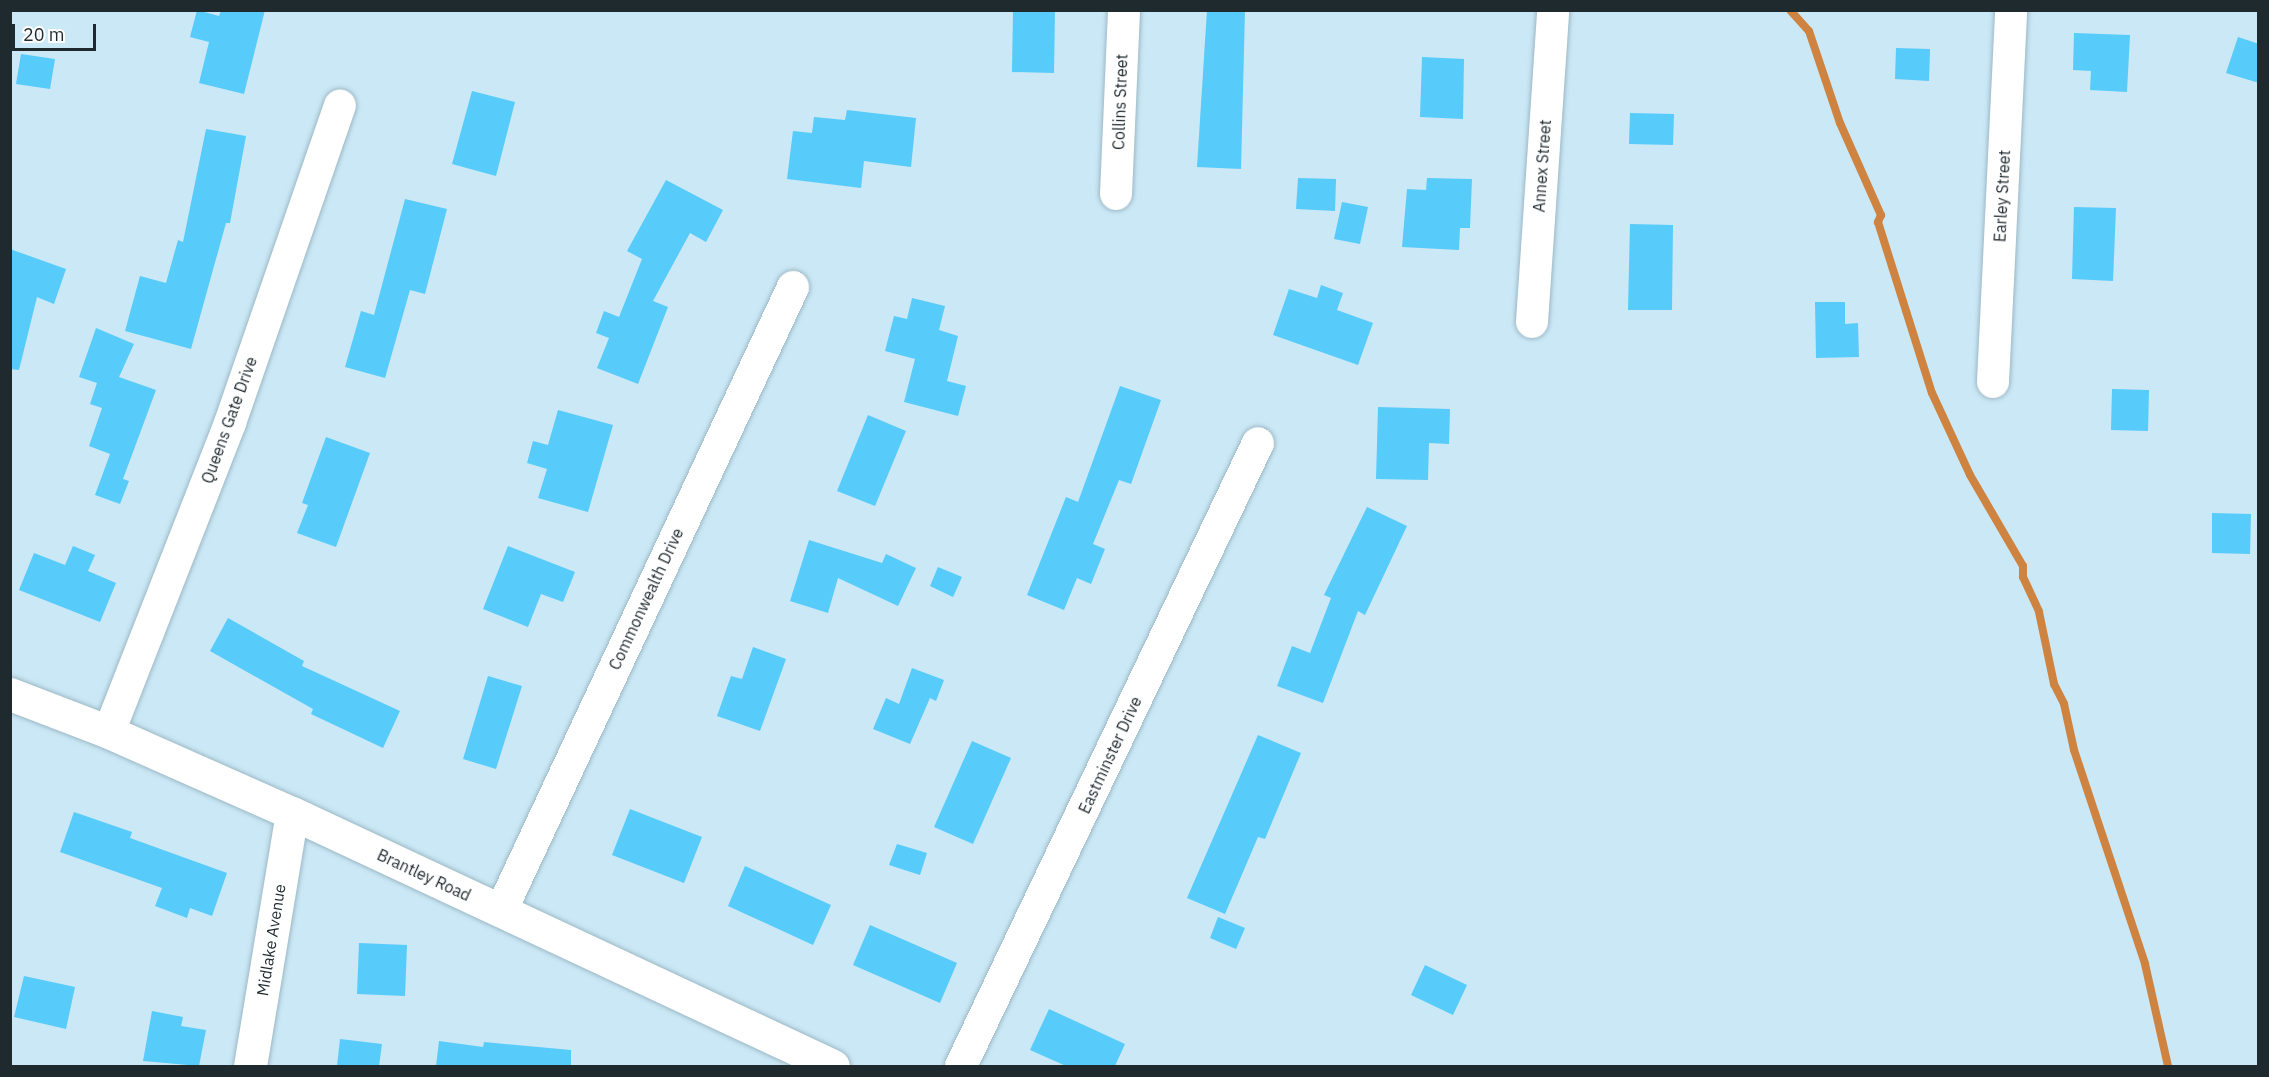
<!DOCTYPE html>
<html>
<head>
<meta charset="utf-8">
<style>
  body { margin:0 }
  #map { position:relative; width:2269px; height:1077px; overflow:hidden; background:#cbe8f6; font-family:"IBM Plex Sans",sans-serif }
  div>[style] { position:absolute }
  .stream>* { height:8px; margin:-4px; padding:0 4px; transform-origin:4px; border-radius:4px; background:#ce8440 }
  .building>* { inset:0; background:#57cbfa }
  .roads { filter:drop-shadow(0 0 2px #9cb8c5) drop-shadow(0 0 2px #9cb8c5) }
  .minor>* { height:32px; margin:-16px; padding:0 16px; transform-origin:16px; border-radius:16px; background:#fff }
  .tertiary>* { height:33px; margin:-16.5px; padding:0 16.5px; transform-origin:16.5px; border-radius:16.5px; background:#fff }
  span { translate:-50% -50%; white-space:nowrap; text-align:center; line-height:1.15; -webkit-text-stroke:6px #fff; paint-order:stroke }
  .street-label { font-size:16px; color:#1f2a2f }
  .frame { position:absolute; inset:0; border:12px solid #1f2a2f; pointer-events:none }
  .scale { position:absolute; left:12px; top:24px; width:84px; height:27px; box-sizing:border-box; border:3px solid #1f2a2f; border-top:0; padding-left:8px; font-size:18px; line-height:21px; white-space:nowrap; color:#1f2a2f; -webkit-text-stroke:4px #fff; paint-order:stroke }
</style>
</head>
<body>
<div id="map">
  <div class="stream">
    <i style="left:1790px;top:10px;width:28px;rotate:48deg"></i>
    <i style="left:1809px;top:31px;width:97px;rotate:71.4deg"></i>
    <i style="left:1840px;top:123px;width:101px;rotate:66deg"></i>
    <i style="left:1881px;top:215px;width:8px;rotate:113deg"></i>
    <i style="left:1878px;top:222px;width:179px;rotate:72.5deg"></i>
    <i style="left:1932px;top:393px;width:90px;rotate:65.1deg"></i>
    <i style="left:1970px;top:475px;width:105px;rotate:59.8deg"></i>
    <i style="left:2023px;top:566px;width:11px;rotate:90deg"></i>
    <i style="left:2023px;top:577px;width:38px;rotate:65deg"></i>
    <i style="left:2039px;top:612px;width:74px;rotate:78.2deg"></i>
    <i style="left:2054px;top:684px;width:22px;rotate:63deg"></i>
    <i style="left:2064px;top:704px;width:47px;rotate:77.7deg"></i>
    <i style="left:2074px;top:750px;width:225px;rotate:71.6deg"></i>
    <i style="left:2145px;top:964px;width:105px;rotate:77.3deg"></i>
  </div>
  <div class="building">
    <i style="clip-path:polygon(197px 10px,219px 16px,221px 10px,265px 10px,244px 94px,199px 83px,209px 42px,190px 37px)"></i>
    <i style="clip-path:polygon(1013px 10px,1055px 10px,1054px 73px,1012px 72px)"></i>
    <i style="clip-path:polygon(1207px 10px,1245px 10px,1241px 169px,1197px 167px)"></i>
    <i style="clip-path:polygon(2074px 33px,2130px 35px,2127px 92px,2090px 90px,2091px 71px,2073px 70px)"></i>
    <i style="clip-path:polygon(2238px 37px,2259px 44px,2259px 83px,2226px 73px)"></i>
    <i style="clip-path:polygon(1896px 48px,1930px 49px,1929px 81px,1895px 79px)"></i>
    <i style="clip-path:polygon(21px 54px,55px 59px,50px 89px,16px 84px)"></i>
    <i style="clip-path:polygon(1422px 57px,1464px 59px,1463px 119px,1420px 117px)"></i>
    <i style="clip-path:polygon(472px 91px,515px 102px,496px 176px,452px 164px)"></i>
    <i style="clip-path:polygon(847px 110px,916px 118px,911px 167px,864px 161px,861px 188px,787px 179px,793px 131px,812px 133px,814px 117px,845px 120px)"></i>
    <i style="clip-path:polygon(1630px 113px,1674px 114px,1673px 145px,1629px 144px)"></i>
    <i style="clip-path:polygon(206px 129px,246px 136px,230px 223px,226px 223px,191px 349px,125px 331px,140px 276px,166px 283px,178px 240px,183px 242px)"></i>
    <i style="clip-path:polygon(1298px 178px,1336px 179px,1335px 211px,1296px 209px)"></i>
    <i style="clip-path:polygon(1427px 178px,1472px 179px,1470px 228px,1460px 228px,1459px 250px,1402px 247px,1407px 189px,1426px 190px)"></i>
    <i style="clip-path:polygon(666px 180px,723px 210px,706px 242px,690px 233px,653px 301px,668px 307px,638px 384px,597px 368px,609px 338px,596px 333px,604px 311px,619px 317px,642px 259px,627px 251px)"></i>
    <i style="clip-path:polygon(405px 199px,447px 209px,425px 294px,410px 290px,385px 378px,345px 367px,361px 311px,374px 315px)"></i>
    <i style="clip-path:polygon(1342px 202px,1368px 207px,1360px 244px,1334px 239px)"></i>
    <i style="clip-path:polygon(2074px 207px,2116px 208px,2113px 281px,2072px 279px)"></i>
    <i style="clip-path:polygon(1630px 224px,1673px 225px,1672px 310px,1628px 310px)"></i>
    <i style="clip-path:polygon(10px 249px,66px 269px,54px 304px,37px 297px,19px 370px,10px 369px)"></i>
    <i style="clip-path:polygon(1321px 285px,1343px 293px,1337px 310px,1373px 323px,1358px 365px,1273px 335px,1289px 289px,1317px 298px)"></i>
    <i style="clip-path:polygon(912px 298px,945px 306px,939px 330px,958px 336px,947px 381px,966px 386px,958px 416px,904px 402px,915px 359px,885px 351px,894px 316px,907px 319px)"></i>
    <i style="clip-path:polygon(1815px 302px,1845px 302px,1845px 324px,1858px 323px,1859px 357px,1816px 358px)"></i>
    <i style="clip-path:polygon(96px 328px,134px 344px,119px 377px,156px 390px,123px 479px,129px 481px,120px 504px,95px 495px,110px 454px,89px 446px,102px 408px,90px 404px,97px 383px,79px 377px)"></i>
    <i style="clip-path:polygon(1120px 386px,1161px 400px,1131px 484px,1119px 480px,1093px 544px,1105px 549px,1091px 584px,1077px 578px,1064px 610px,1027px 595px,1066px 497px,1078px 502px)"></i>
    <i style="clip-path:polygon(2112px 389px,2149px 390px,2148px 431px,2111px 430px)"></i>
    <i style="clip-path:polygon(1378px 407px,1450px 409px,1449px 444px,1429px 443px,1428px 480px,1376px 479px)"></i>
    <i style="clip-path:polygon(558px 410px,613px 425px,588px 512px,538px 498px,547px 469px,527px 463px,533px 441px,548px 445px)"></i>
    <i style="clip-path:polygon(868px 415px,906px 431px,875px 506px,837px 491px)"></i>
    <i style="clip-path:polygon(326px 437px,370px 453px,336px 547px,297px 533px,308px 505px,302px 503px)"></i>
    <i style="clip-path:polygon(1367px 507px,1407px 526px,1365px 615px,1358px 611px,1323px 703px,1277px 686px,1292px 646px,1310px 653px,1331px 598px,1324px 595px)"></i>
    <i style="clip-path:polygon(2212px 513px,2251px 514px,2250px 554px,2212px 553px)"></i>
    <i style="clip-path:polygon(809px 540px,882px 563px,886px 554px,916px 568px,898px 606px,838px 578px,828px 613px,790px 601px)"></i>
    <i style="clip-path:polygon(73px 546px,95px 555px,88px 571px,116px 583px,100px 622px,19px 590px,34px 553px,65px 565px)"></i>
    <i style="clip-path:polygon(508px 546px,575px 572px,563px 602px,541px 594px,528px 627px,483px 609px)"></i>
    <i style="clip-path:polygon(938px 567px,962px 577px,953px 597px,930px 586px)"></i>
    <i style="clip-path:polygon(228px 618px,304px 661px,302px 666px,400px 711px,383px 748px,311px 714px,313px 709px,210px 651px)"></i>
    <i style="clip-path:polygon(753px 647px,786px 659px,760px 731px,717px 716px,731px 676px,742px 679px)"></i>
    <i style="clip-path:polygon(912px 668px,944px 680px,936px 701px,930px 698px,910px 744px,873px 729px,886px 698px,899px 704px)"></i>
    <i style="clip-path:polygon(488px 676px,522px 686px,496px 769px,463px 759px)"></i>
    <i style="clip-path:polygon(1258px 735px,1301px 753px,1265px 839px,1258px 837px,1225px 914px,1187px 898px)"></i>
    <i style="clip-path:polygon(972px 741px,1011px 758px,973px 844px,934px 827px)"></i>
    <i style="clip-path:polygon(630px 809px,702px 837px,684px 883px,612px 855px)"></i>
    <i style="clip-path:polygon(74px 812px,132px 832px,130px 838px,227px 873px,212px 916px,190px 908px,187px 918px,155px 906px,162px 888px,60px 852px)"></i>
    <i style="clip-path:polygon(897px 844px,927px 853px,920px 875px,889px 865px)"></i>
    <i style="clip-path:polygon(745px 866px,831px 905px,813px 945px,728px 906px)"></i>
    <i style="clip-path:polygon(1218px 917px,1245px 928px,1236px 949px,1210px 938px)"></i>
    <i style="clip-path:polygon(870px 925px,957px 963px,940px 1003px,853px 965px)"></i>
    <i style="clip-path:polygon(359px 943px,407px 945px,405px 996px,357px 994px)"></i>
    <i style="clip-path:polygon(1425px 965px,1467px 985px,1453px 1015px,1411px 995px)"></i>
    <i style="clip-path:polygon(24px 976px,75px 987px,66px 1029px,14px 1017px)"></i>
    <i style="clip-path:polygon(1049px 1009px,1125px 1044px,1115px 1066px,1066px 1066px,1030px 1050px)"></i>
    <i style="clip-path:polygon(152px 1011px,183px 1017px,181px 1026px,206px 1030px,199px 1066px,143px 1061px)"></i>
    <i style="clip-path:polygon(340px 1039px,382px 1044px,379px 1066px,337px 1066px)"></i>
    <i style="clip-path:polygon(439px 1041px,483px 1047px,484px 1042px,571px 1050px,571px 1066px,436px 1066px)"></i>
  </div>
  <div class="roads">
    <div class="minor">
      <i style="left:1116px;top:194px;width:184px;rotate:-87.5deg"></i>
      <i style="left:1532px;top:322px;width:313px;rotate:-86.1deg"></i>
      <i style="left:1993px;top:382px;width:372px;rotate:-87.2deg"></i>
      <i style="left:109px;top:732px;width:332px;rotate:-68.6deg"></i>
      <i style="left:230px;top:423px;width:336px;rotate:-70.9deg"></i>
      <i style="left:501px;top:911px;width:689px;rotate:-64.92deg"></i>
      <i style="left:961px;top:1066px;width:690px;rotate:-64.51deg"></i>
    </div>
    <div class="tertiary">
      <i style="left:10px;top:694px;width:106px;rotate:21deg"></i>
      <i style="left:109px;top:732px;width:200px;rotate:23.9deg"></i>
      <i style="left:292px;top:813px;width:597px;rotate:25.06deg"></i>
      <i style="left:250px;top:1066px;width:256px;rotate:-80.6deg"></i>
    </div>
  </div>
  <div class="street-label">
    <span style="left:1120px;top:102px;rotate:-88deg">Collins Street</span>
    <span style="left:1542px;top:166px;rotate:-86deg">Annex Street</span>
    <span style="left:2002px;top:196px;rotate:-87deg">Earley Street</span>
    <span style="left:229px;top:420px;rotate:-70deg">Queens Gate Drive</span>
    <span style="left:646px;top:599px;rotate:-65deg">Commonwealth Drive</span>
    <span style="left:1110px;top:755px;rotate:-65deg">Eastminster Drive</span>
    <span style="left:424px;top:875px;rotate:25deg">Brantley Road</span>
    <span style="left:271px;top:940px;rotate:-81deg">Midlake Avenue</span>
  </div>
  <div class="frame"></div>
  <div class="scale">20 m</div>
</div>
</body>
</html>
